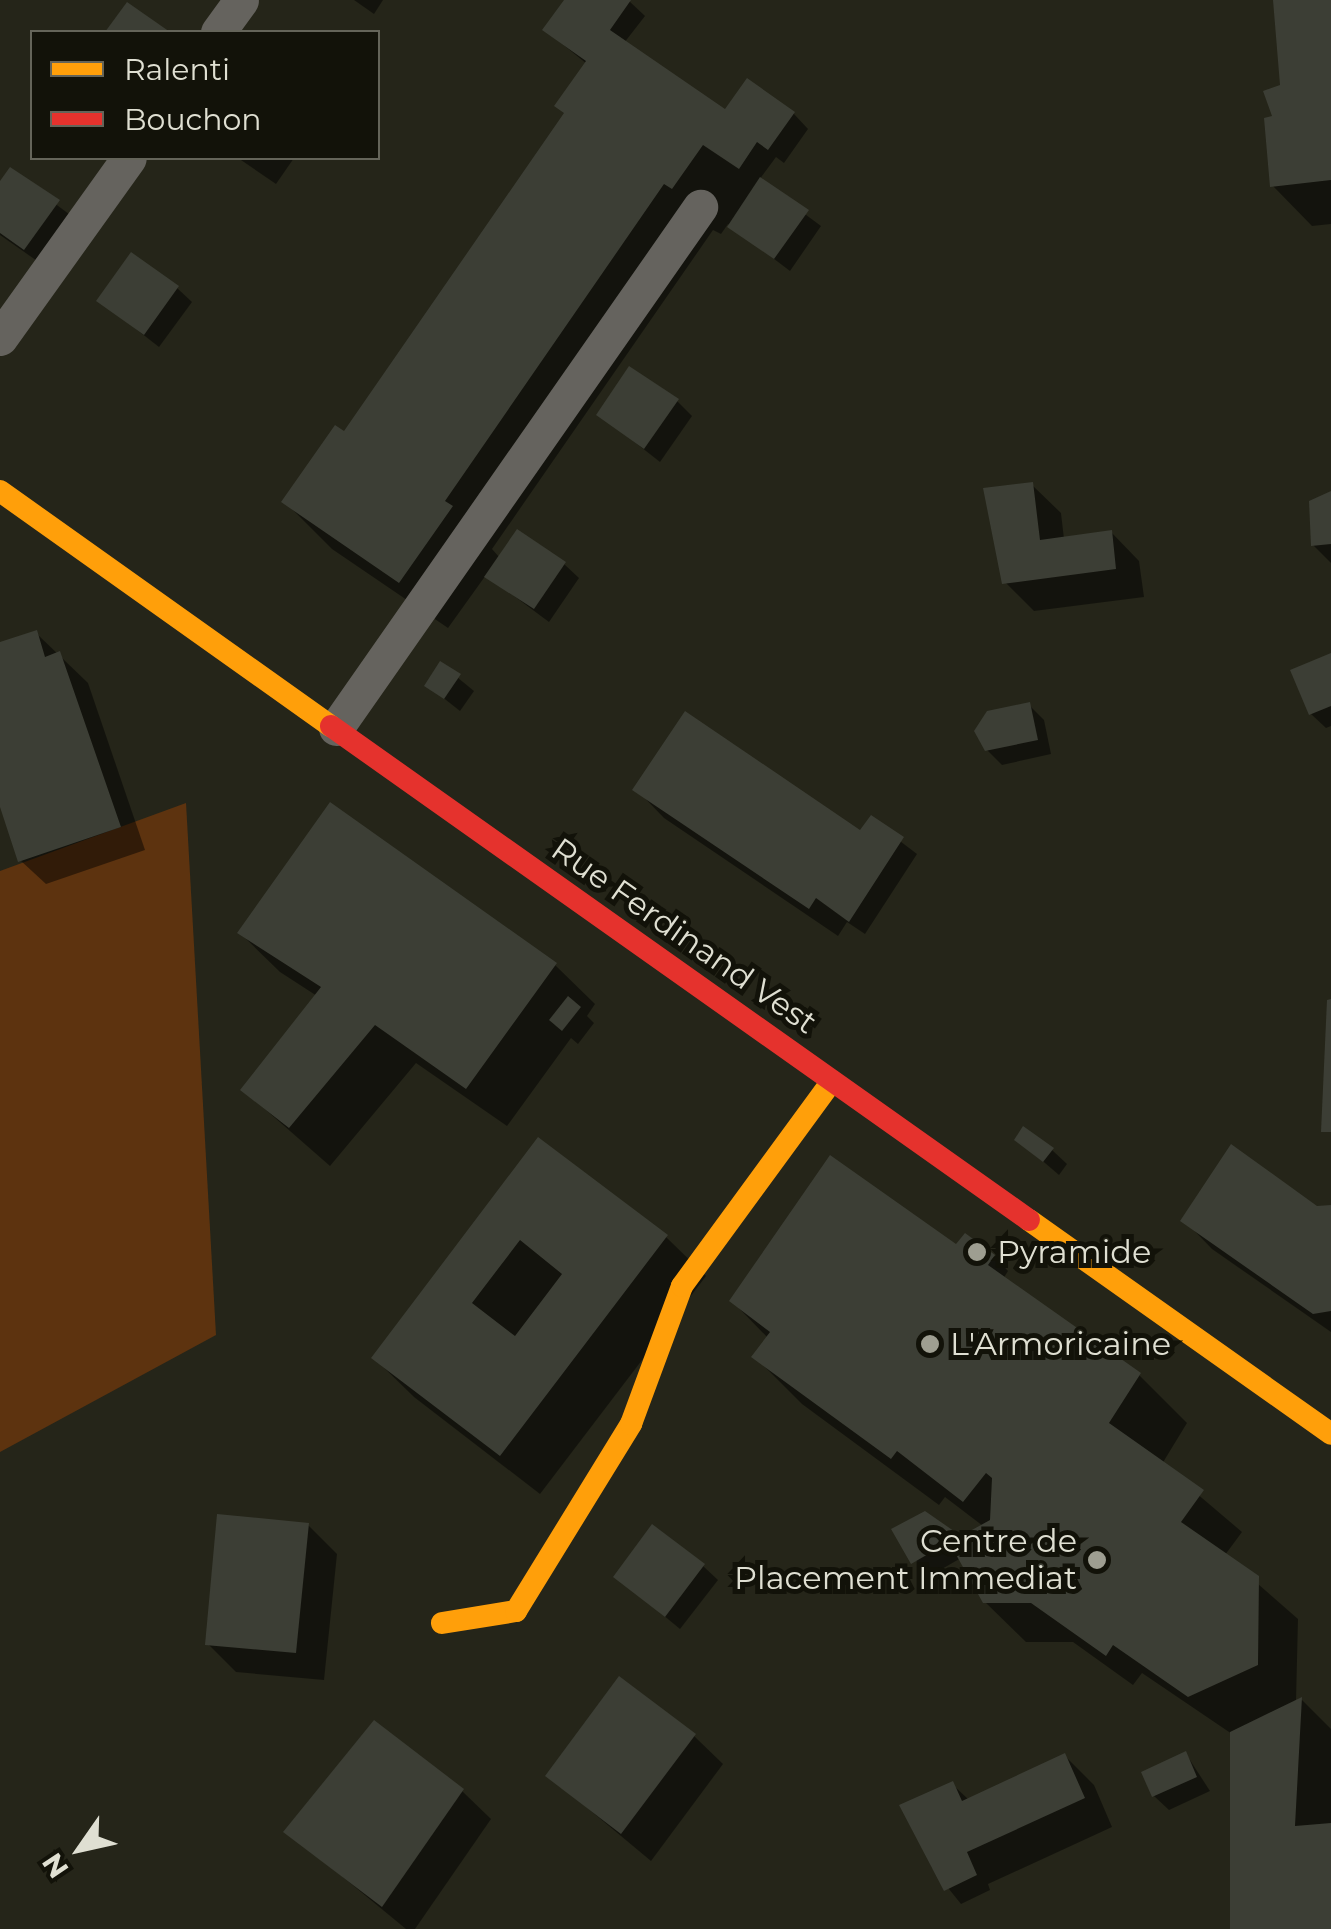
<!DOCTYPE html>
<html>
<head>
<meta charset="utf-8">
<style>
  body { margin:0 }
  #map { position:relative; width:1331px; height:1929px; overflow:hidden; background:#252519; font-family:Montserrat,sans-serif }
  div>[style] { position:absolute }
  .green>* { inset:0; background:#5d330f }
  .shadow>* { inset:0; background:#0007 }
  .building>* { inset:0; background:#3c3e35 }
  .lane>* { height:35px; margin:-17.5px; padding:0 17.5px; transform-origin:17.5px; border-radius:17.5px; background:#65635e }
  .slow>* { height:22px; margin:-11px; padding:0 11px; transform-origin:11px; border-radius:11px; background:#ff9f0a }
  .jam>* { height:22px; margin:-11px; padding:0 11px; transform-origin:11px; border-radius:11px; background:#e5322d }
  .dots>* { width:28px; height:28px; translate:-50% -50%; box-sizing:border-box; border:5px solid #121209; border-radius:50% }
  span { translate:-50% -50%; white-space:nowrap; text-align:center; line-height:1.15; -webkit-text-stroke:10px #121209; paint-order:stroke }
  .street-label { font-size:32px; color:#dfdfd2 }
  .poi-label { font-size:32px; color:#dfdfd2 }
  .left { translate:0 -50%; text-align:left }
  .right { translate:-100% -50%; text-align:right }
  .legend { position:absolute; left:30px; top:30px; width:350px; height:130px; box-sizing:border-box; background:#121209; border:2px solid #646459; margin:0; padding:12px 18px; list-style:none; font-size:30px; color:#dfdfd2 }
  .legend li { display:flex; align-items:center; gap:20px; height:50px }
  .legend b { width:50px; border:2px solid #646459 }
  .north { position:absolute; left:30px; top:1799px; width:100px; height:100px; -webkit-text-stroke:8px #121209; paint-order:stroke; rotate:236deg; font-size:28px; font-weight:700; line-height:40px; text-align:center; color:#dfdfd2 }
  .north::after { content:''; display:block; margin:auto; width:35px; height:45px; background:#dfdfd2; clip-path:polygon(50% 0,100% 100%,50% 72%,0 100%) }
</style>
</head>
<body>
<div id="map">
  <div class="green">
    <i style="clip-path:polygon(186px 803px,216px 1335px,0 1452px,0 871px)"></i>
  </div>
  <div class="shadow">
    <i style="clip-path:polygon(354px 0,383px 0,374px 14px)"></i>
    <i style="clip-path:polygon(567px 0,628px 0,645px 16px,624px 43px,727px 114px,748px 81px,794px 114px,808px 129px,784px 163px,776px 157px,759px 180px,821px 226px,790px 271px,728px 224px,721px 234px,713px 230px,492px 549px,500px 558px,564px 564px,579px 578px,549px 622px,486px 575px,448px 628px,332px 549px,284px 501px,344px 434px,566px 115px,587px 64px,545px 30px)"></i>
    <i style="clip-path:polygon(1276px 0,1331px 0,1331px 224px,1312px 226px,1273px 186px,1275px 118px,1268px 89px,1283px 88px)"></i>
    <i style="clip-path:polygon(238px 158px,294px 158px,276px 184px)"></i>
    <i style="clip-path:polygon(11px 171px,73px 217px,40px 263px,0 235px,0 185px)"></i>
    <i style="clip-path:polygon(177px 288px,192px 302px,159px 347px,100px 301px)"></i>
    <i style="clip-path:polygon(677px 401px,692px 416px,660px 462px,599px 414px)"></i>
    <i style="clip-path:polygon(1032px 485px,1061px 513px,1064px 539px,1111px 532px,1139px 561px,1144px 597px,1034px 611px,1005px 582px)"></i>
    <i style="clip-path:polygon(1331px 493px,1331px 563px,1313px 545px)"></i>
    <i style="clip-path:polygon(36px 633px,88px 683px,145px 850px,46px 884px,20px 860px,0 798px,0 645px)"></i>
    <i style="clip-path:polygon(1331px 655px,1331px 726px,1326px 728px,1311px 714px)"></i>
    <i style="clip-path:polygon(441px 664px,474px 691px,460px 711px,427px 685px)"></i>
    <i style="clip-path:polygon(1029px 705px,1044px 720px,1051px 754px,1002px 765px,987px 750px)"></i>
    <i style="clip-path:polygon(636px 789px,859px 832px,871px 819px,917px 854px,865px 934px,847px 922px,838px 936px,664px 818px)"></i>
    <i style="clip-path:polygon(240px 933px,555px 965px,595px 1004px,587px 1016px,594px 1023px,578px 1044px,571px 1038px,507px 1126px,416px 1063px,330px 1166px,243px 1090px,317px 996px,280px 972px)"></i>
    <i style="clip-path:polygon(1017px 1139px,1052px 1150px,1067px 1164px,1059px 1175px)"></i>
    <i style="clip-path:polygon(538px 1140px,666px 1237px,706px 1276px,540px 1494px,414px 1397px,374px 1358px)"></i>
    <i style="clip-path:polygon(1331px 1207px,1331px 1332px,1212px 1249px,1184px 1220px)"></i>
    <i style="clip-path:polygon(957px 1247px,994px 1256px,1008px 1271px,1003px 1279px,1139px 1375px,1187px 1423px,1162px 1464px,1242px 1532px,1225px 1555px,1298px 1619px,1296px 1702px,1302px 1700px,1331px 1729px,1331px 1929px,1233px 1929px,1232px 1734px,1142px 1673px,1133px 1685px,1073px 1642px,1026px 1642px,985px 1602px,961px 1558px,928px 1577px,894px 1530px,961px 1539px,983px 1526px,945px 1497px,939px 1505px,802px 1404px,755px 1357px,768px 1338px,732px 1301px)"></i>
    <i style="clip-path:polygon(308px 1525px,337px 1554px,324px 1680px,236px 1672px,208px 1644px)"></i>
    <i style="clip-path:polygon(703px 1566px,718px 1580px,680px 1629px,616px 1576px)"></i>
    <i style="clip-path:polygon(694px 1736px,723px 1764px,651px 1861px,549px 1776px)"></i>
    <i style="clip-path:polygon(1186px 1754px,1210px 1791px,1169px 1810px,1154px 1796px)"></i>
    <i style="clip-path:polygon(1065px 1756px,1094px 1785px,1112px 1827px,988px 1884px,990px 1890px,961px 1904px,932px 1868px,903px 1806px,952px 1784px,969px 1800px)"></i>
    <i style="clip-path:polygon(462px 1791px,491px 1819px,415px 1929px,406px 1929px,287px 1831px)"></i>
  </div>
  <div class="building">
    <i style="clip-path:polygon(564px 0,631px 0,610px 30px,725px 109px,747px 78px,795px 112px,768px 150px,757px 142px,739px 169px,703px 145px,672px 189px,664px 184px,445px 501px,453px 506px,399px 583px,281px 502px,335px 425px,344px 431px,564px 113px,554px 106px,586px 61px,542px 30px)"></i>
    <i style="clip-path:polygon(1273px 0,1331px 0,1331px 180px,1270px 187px,1264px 118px,1272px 116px,1263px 91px,1280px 85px)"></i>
    <i style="clip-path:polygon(127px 2px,170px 32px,105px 32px)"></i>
    <i style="clip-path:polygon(10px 167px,60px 200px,24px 250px,0 233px,0 181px)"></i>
    <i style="clip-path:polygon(760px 177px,809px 210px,774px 259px,727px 227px)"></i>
    <i style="clip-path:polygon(131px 252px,179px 286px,144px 335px,96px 301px)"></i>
    <i style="clip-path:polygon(629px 366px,679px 399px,644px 449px,596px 415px)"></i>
    <i style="clip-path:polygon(1033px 482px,1040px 540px,1112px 530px,1116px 569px,1002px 584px,983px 488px)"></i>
    <i style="clip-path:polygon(1331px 491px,1331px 544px,1311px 546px,1309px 501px)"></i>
    <i style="clip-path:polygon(517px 529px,566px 562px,534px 609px,484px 577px)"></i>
    <i style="clip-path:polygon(37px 630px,45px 657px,60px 651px,121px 827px,18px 862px,0 807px,0 642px)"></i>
    <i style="clip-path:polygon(1331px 653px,1331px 706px,1309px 715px,1290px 670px)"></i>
    <i style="clip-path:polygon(440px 661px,461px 674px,444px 699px,424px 686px)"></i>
    <i style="clip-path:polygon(1030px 702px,1038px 740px,985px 751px,974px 731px,987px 711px)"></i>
    <i style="clip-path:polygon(685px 711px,860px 830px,871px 815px,904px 837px,849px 922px,816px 898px,809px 909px,632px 790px)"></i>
    <i style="clip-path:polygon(330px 802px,557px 963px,466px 1089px,375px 1025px,289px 1128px,240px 1090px,321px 987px,237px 933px)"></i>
    <i style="clip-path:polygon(568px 996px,581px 1007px,562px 1031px,549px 1020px)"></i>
    <i style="clip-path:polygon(1331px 999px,1331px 1132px,1321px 1132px,1327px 1000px)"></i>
    <i style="clip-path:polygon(1023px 1126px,1054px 1148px,1043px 1162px,1014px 1140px)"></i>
    <i style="clip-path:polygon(evenodd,538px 1137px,668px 1235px,500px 1456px,371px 1358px,538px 1137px,520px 1240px,562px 1274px,515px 1336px,472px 1303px,520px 1240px)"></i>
    <i style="clip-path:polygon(1231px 1144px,1317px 1206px,1331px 1205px,1331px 1311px,1313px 1314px,1180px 1221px)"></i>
    <i style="clip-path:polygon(830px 1155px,956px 1244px,965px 1233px,995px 1255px,988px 1265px,1141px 1373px,1109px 1423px,1204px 1490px,1181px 1522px,1259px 1576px,1258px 1665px,1188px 1697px,1113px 1645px,1106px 1656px,1031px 1603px,983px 1603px,949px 1542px,911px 1564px,891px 1529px,925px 1511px,961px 1536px,990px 1520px,992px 1478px,986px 1473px,963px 1502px,897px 1451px,891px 1459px,751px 1357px,770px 1332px,729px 1301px)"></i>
    <i style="clip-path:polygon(217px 1514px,309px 1523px,296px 1653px,205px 1645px)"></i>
    <i style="clip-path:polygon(652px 1524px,705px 1564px,665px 1617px,613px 1577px)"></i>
    <i style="clip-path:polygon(619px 1676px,696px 1734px,621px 1834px,545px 1776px)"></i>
    <i style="clip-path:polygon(1302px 1697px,1295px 1826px,1331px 1823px,1331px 1929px,1230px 1929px,1230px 1732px)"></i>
    <i style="clip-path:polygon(374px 1720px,464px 1789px,382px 1907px,283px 1832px)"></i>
    <i style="clip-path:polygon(1186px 1751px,1197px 1777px,1152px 1797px,1141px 1772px)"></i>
    <i style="clip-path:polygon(1065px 1753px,1085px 1798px,967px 1852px,977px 1875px,944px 1891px,899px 1805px,953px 1781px,962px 1801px)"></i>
  </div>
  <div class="lane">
    <i style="left:218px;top:32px;width:39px;rotate:-54deg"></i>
    <i style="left:0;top:338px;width:221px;rotate:-54.4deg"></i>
    <i style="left:336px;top:728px;width:636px;rotate:-55.06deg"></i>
  </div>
  <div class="slow">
    <i style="left:0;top:491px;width:406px;rotate:35.4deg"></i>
    <i style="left:1029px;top:1220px;width:370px;rotate:35.3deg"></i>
    <i style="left:442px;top:1623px;width:75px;rotate:-9.2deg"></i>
    <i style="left:516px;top:1611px;width:220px;rotate:-58.4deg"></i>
    <i style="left:631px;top:1424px;width:147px;rotate:-69.7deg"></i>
    <i style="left:682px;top:1286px;width:254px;rotate:-53.8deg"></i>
  </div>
  <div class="jam">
    <i style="left:331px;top:726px;width:855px;rotate:35.29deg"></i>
  </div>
  <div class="dots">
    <i style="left:977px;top:1252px;background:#9e9e91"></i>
    <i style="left:930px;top:1344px;background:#9e9e91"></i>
    <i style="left:1097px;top:1560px;background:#9e9e91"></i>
  </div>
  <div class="street-label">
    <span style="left:684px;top:936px;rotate:35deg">Rue Ferdinand Vest</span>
  </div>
  <div class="poi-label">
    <span class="left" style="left:997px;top:1252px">Pyramide</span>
    <span class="left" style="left:950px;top:1344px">L'Armoricaine</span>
    <span class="right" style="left:1077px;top:1560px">Centre de<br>Placement Immediat</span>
  </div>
  <ul class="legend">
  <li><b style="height:12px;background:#ff9f0a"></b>Ralenti</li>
  <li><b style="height:12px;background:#e5322d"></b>Bouchon</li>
  </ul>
  <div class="north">N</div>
</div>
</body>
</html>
